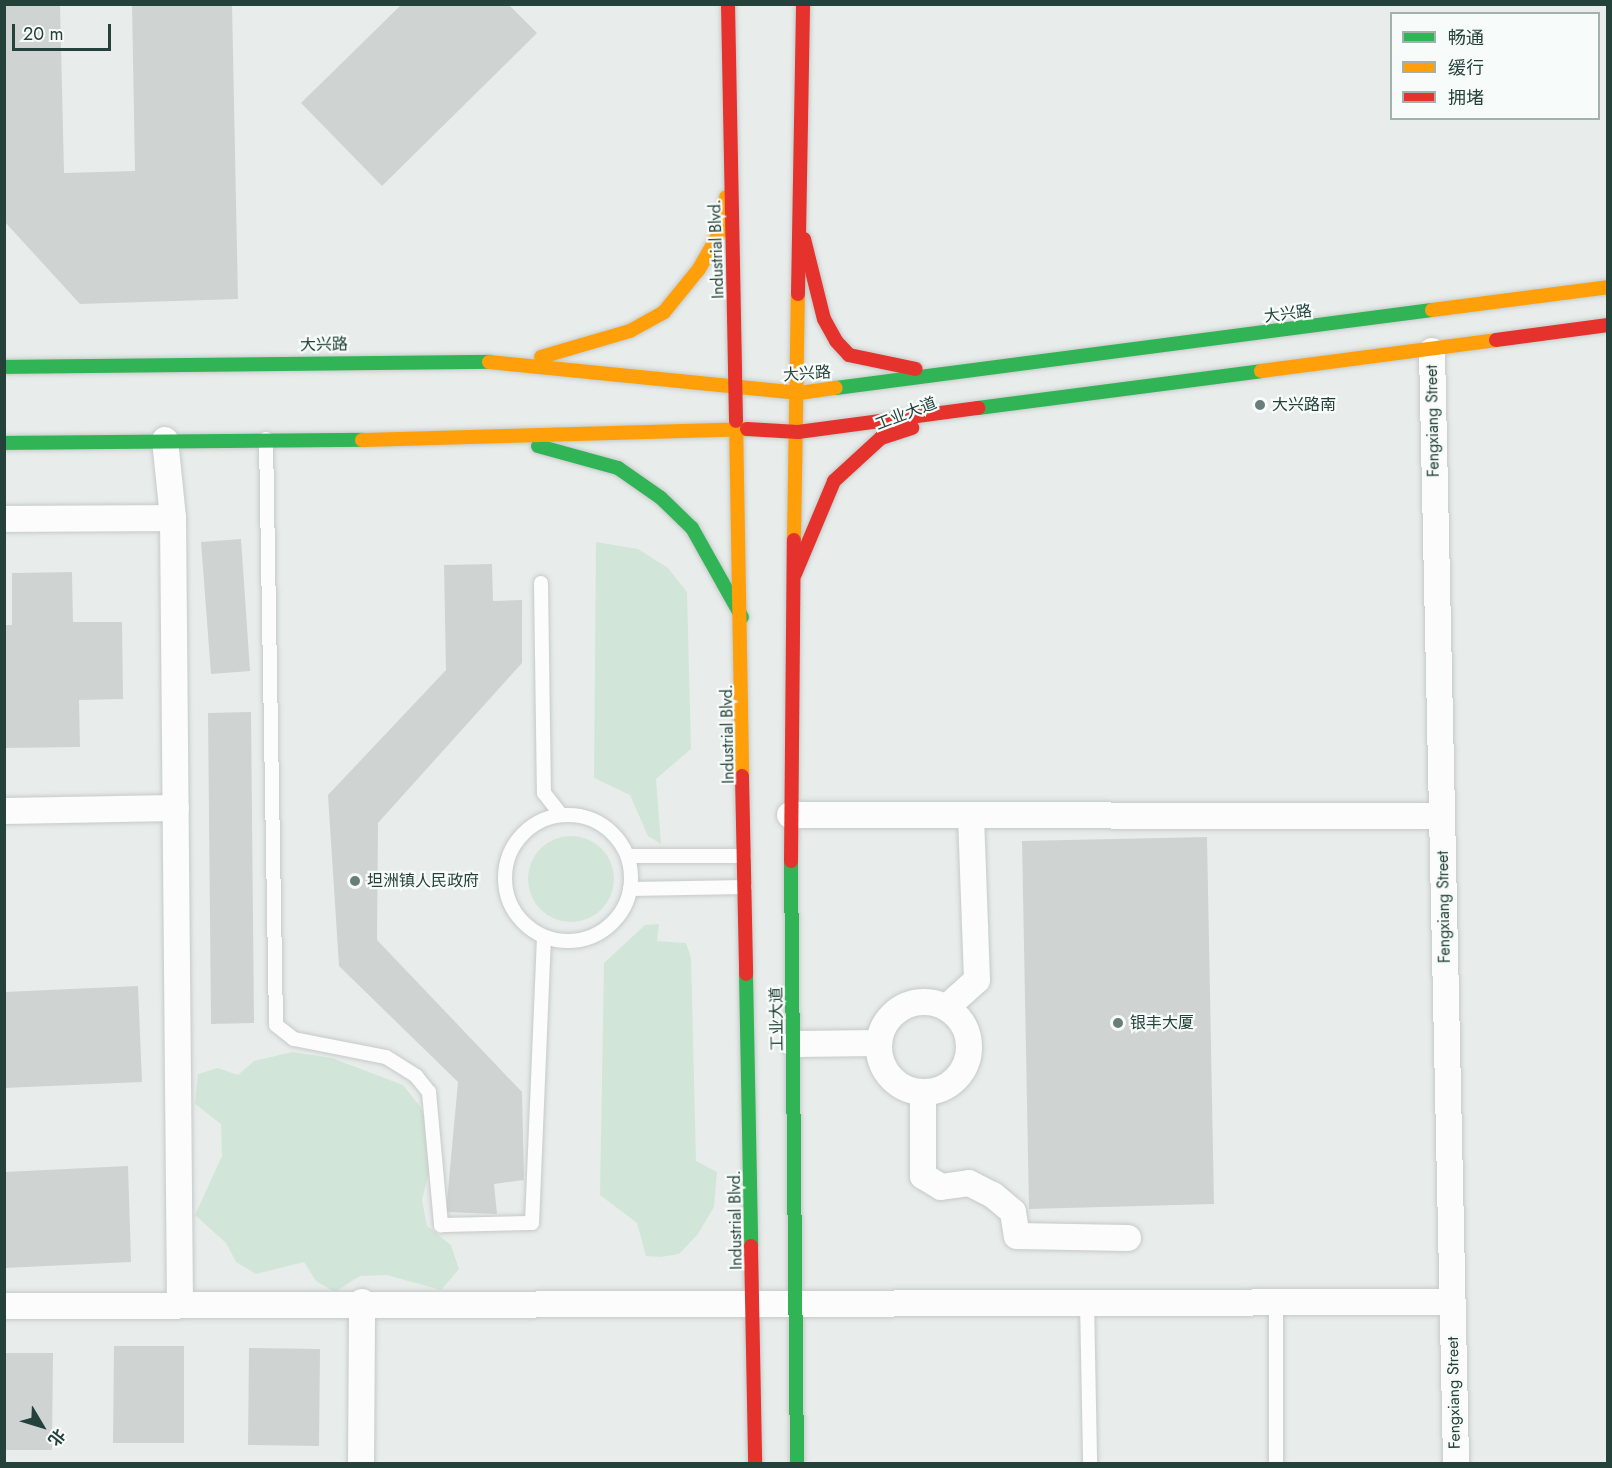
<!DOCTYPE html>
<html>
<head>
<meta charset="utf-8">
<style>
  body { margin:0 }
  #map { position:relative; width:1612px; height:1468px; overflow:hidden; background:#e8edeb; font-family:Jost,"Noto Sans SC",sans-serif }
  div>[style] { position:absolute }
  .green>* { inset:0; background:#d1e6d8 }
  .round { border-radius:50% }
  .building>* { inset:0; background:#cfd4d2 }
  .roads { filter:drop-shadow(0 0 2px #c5cac8) drop-shadow(0 0 2px #c5cac8) }
  .lane>* { height:14px; margin:-7px; padding:0 7px; transform-origin:7px; border-radius:7px; background:#fcfcfc }
  .lane>.ring { margin:-7px; padding:0; box-sizing:content-box; background:none; border:14px solid #fcfcfc; border-radius:50% }
  .street>* { height:26px; margin:-13px; padding:0 13px; transform-origin:13px; border-radius:13px; background:#fcfcfc }
  .street>.ring { margin:-13px; padding:0; box-sizing:content-box; background:none; border:26px solid #fcfcfc; border-radius:50% }
  .fast>* { height:14px; margin:-7px; padding:0 7px; transform-origin:7px; border-radius:7px; background:#30b455 }
  .slow>* { height:14px; margin:-7px; padding:0 7px; transform-origin:7px; border-radius:7px; background:#ff9f0a }
  .jam>* { height:14px; margin:-7px; padding:0 7px; transform-origin:7px; border-radius:7px; background:#e5322d }
  .dots>* { width:16px; height:16px; translate:-50% -50%; box-sizing:border-box; border:3px solid #f7fbf9; border-radius:50% }
  span { translate:-50% -50%; white-space:nowrap; text-align:center; line-height:1.15; -webkit-text-stroke:4.5px #f7fbf9; paint-order:stroke }
  .street-label { font-size:16px; color:#24423a }
  .poi-label { font-size:16px; color:#24423a }
  .left { translate:0 -50%; text-align:left }
  .frame { position:absolute; inset:0; border:6px solid #24423a; pointer-events:none }
  .legend { position:absolute; left:1390px; top:12px; width:210px; height:108px; box-sizing:border-box; background:#f7fbf9; border:2px solid #a3b1ad; margin:0; padding:8px 10px; list-style:none; font-size:18px; color:#24423a }
  .legend li { display:flex; align-items:center; gap:12px; height:30px }
  .legend b { width:30px; border:2px solid #a3b1ad }
  .north { position:absolute; left:12px; top:1396px; width:60px; height:60px; -webkit-text-stroke:4px #f7fbf9; paint-order:stroke; rotate:128deg; font-size:16px; font-weight:700; line-height:24px; text-align:center; color:#24423a }
  .north::after { content:''; display:block; margin:auto; width:21px; height:27px; background:#24423a; clip-path:polygon(50% 0,100% 100%,50% 72%,0 100%) }
  .scale { position:absolute; left:12px; top:24px; width:99px; height:27px; box-sizing:border-box; border:3px solid #24423a; border-top:0; padding-left:8px; font-size:18px; line-height:21px; white-space:nowrap; color:#24423a; -webkit-text-stroke:4px #f7fbf9; paint-order:stroke }
</style>
</head>
<body>
<div id="map">
  <div class="green">
    <i style="clip-path:polygon(596px 542px,638px 549px,668px 568px,687px 592px,691px 749px,656px 779px,661px 844px,648px 836px,630px 795px,594px 778px)"></i>
    <i class="round" style="left:528px;top:836px;width:86px;height:86px"></i>
    <i style="clip-path:polygon(659px 924px,657px 941px,686px 943px,691px 958px,696px 1161px,717px 1172px,714px 1207px,698px 1234px,679px 1254px,661px 1257px,646px 1256px,637px 1223px,600px 1195px,604px 963px,645px 925px)"></i>
    <i style="clip-path:polygon(292px 1052px,332px 1058px,403px 1085px,419px 1105px,430px 1125px,432px 1160px,422px 1200px,427px 1226px,451px 1245px,459px 1269px,441px 1290px,387px 1275px,360px 1276px,335px 1292px,316px 1281px,304px 1262px,256px 1274px,236px 1262px,226px 1243px,195px 1215px,222px 1156px,221px 1124px,195px 1104px,198px 1074px,218px 1068px,238px 1075px,254px 1061px)"></i>
  </div>
  <div class="building">
    <i style="clip-path:polygon(4px 4px,60px 4px,64px 173px,135px 171px,132px 4px,232px 4px,238px 299px,80px 304px,4px 221px)"></i>
    <i style="clip-path:polygon(402px 4px,508px 4px,537px 33px,382px 186px,301px 103px)"></i>
    <i style="clip-path:polygon(241px 539px,250px 671px,211px 674px,201px 542px)"></i>
    <i style="clip-path:polygon(492px 564px,493px 601px,522px 600px,522px 663px,378px 823px,377px 940px,522px 1092px,524px 1180px,494px 1184px,497px 1214px,446px 1212px,458px 1082px,339px 966px,328px 795px,446px 670px,444px 565px)"></i>
    <i style="clip-path:polygon(72px 572px,73px 622px,122px 622px,123px 699px,79px 700px,80px 747px,4px 748px,4px 625px,12px 625px,12px 573px)"></i>
    <i style="clip-path:polygon(251px 712px,254px 1023px,211px 1024px,208px 713px)"></i>
    <i style="clip-path:polygon(1207px 837px,1214px 1204px,1029px 1209px,1022px 841px)"></i>
    <i style="clip-path:polygon(138px 986px,142px 1082px,4px 1088px,4px 992px)"></i>
    <i style="clip-path:polygon(128px 1166px,131px 1262px,4px 1268px,4px 1172px)"></i>
    <i style="clip-path:polygon(114px 1346px,184px 1346px,184px 1443px,113px 1443px)"></i>
    <i style="clip-path:polygon(249px 1348px,320px 1349px,319px 1446px,248px 1445px)"></i>
    <i style="clip-path:polygon(4px 1353px,53px 1353px,52px 1450px,4px 1450px)"></i>
  </div>
  <div class="roads">
    <div class="lane">
      <i style="left:266px;top:439px;width:586px;rotate:89.02deg"></i>
      <i style="left:276px;top:1025px;width:23px;rotate:38deg"></i>
      <i style="left:294px;top:1039px;width:94px;rotate:11.1deg"></i>
      <i style="left:386px;top:1057px;width:36px;rotate:32deg"></i>
      <i style="left:416px;top:1076px;width:21px;rotate:51deg"></i>
      <i style="left:429px;top:1092px;width:134px;rotate:84.8deg"></i>
      <i style="left:441px;top:1225px;width:91px;rotate:-1.3deg"></i>
      <i style="left:532px;top:1223px;width:286px;rotate:-87.6deg"></i>
      <i style="left:541px;top:583px;width:210px;rotate:89.2deg"></i>
      <i style="left:544px;top:793px;width:28px;rotate:52deg"></i>
      <i class="ring" style="left:505px;top:815px;width:112px;height:112px"></i>
      <i style="left:628px;top:856px;width:116px"></i>
      <i style="left:630px;top:889px;width:115px;rotate:-1deg"></i>
      <i style="left:1087px;top:1301px;width:163px;rotate:88.9deg"></i>
      <i style="left:1276px;top:1464px;width:165px;rotate:-90deg"></i>
    </div>
    <div class="street">
      <i style="left:1432px;top:351px;width:1113px;rotate:88.76deg"></i>
      <i style="left:165px;top:440px;width:78px;rotate:84.1deg"></i>
      <i style="left:173px;top:518px;width:787px;rotate:89.49deg"></i>
      <i style="left:4px;top:519px;width:169px;rotate:-0.3deg"></i>
      <i style="left:4px;top:811px;width:172px;rotate:-1deg"></i>
      <i style="left:790px;top:815px;width:652px;rotate:0.09deg"></i>
      <i class="ring" style="left:879px;top:1002px;width:64px;height:64px"></i>
      <i style="left:947px;top:1007px;width:40px;rotate:-42deg"></i>
      <i style="left:977px;top:980px;width:165px;rotate:-92.1deg"></i>
      <i style="left:794px;top:1044px;width:85px;rotate:-0.7deg"></i>
      <i style="left:923px;top:1092px;width:84px;rotate:90deg"></i>
      <i style="left:923px;top:1176px;width:21px;rotate:31deg"></i>
      <i style="left:941px;top:1187px;width:28px;rotate:-8deg"></i>
      <i style="left:969px;top:1183px;width:27px;rotate:27deg"></i>
      <i style="left:993px;top:1195px;width:26px;rotate:40deg"></i>
      <i style="left:1013px;top:1212px;width:24px;rotate:81deg"></i>
      <i style="left:1017px;top:1236px;width:111px;rotate:1deg"></i>
      <i style="left:4px;top:1306px;width:1448px;rotate:-0.16deg"></i>
      <i style="left:361px;top:1464px;width:162px;rotate:-89.6deg"></i>
    </div>
    <div class="fast">
      <i style="left:4px;top:367px;width:485px;rotate:-0.6deg"></i>
      <i style="left:836px;top:388px;width:601px;rotate:-7.46deg"></i>
      <i style="left:978px;top:408px;width:285px;rotate:-7.4deg"></i>
      <i style="left:4px;top:443px;width:358px;rotate:-0.5deg"></i>
      <i style="left:538px;top:446px;width:83px;rotate:15.4deg"></i>
      <i style="left:618px;top:468px;width:52px;rotate:34.9deg"></i>
      <i style="left:661px;top:498px;width:43px;rotate:44.1deg"></i>
      <i style="left:692px;top:528px;width:102px;rotate:60.7deg"></i>
      <i style="left:791px;top:861px;width:603px;rotate:89.43deg"></i>
      <i style="left:746px;top:974px;width:272px;rotate:88.9deg"></i>
    </div>
    <div class="slow">
      <i style="left:1432px;top:310px;width:177px;rotate:-7.4deg"></i>
      <i style="left:541px;top:357px;width:93px;rotate:-16.3deg"></i>
      <i style="left:630px;top:331px;width:39px;rotate:-29deg"></i>
      <i style="left:664px;top:312px;width:55px;rotate:-50.9deg"></i>
      <i style="left:699px;top:269px;width:48px;rotate:-60.3deg"></i>
      <i style="left:723px;top:227px;width:30px;rotate:-84deg"></i>
      <i style="left:489px;top:362px;width:312px;rotate:5.7deg"></i>
      <i style="left:799px;top:393px;width:37px;rotate:-8deg"></i>
      <i style="left:1261px;top:371px;width:237px;rotate:-7.5deg"></i>
      <i style="left:736px;top:421px;width:355px;rotate:89deg"></i>
      <i style="left:362px;top:440px;width:385px;rotate:-1.6deg"></i>
      <i style="left:794px;top:540px;width:246px;rotate:-89.1deg"></i>
    </div>
    <div class="jam">
      <i style="left:728px;top:4px;width:417px;rotate:88.9deg"></i>
      <i style="left:804px;top:239px;width:82px;rotate:76deg"></i>
      <i style="left:824px;top:319px;width:25px;rotate:61deg"></i>
      <i style="left:836px;top:341px;width:19px;rotate:47deg"></i>
      <i style="left:849px;top:355px;width:68px;rotate:11.8deg"></i>
      <i style="left:798px;top:294px;width:290px;rotate:-89deg"></i>
      <i style="left:1496px;top:340px;width:113px;rotate:-7.6deg"></i>
      <i style="left:747px;top:429px;width:51px;rotate:3.4deg"></i>
      <i style="left:798px;top:432px;width:182px;rotate:-7.6deg"></i>
      <i style="left:795px;top:574px;width:101px;rotate:-67.2deg"></i>
      <i style="left:834px;top:481px;width:64px;rotate:-42.5deg"></i>
      <i style="left:881px;top:438px;width:33px;rotate:-18deg"></i>
      <i style="left:742px;top:776px;width:198px;rotate:88.8deg"></i>
      <i style="left:791px;top:861px;width:321px;rotate:-89.5deg"></i>
      <i style="left:751px;top:1246px;width:218px;rotate:88.9deg"></i>
    </div>
  </div>
  <div class="dots">
    <i style="left:1260px;top:405px;background:#697e78"></i>
    <i style="left:355px;top:881px;background:#697e78"></i>
    <i style="left:1118px;top:1023px;background:#697e78"></i>
  </div>
  <div class="street-label">
    <span style="left:717px;top:249px;rotate:-92deg">Industrial Blvd.</span>
    <span style="left:1288px;top:314px;rotate:-7deg">大兴路</span>
    <span style="left:324px;top:345px;rotate:-1deg">大兴路</span>
    <span style="left:807px;top:374px;rotate:-4deg">大兴路</span>
    <span style="left:906px;top:414px;rotate:-21deg">工业大道</span>
    <span style="left:1433px;top:421px;rotate:-91deg">Fengxiang Street</span>
    <span style="left:728px;top:734px;rotate:-91deg">Industrial Blvd.</span>
    <span style="left:1444px;top:907px;rotate:-91deg">Fengxiang Street</span>
    <span style="left:777px;top:1019px;rotate:-91deg">工业大道</span>
    <span style="left:736px;top:1220px;rotate:-91deg">Industrial Blvd.</span>
    <span style="left:1454px;top:1393px;rotate:-91deg">Fengxiang Street</span>
  </div>
  <div class="poi-label">
    <span class="left" style="left:1272px;top:405px">大兴路南</span>
    <span class="left" style="left:367px;top:881px">坦洲镇人民政府</span>
    <span class="left" style="left:1130px;top:1023px">银丰大厦</span>
  </div>
  <div class="frame"></div>
  <ul class="legend">
  <li><b style="height:8px;background:#30b455"></b>畅通</li>
  <li><b style="height:8px;background:#ff9f0a"></b>缓行</li>
  <li><b style="height:8px;background:#e5322d"></b>拥堵</li>
  </ul>
  <div class="north">北</div>
  <div class="scale">20 m</div>
</div>
</body>
</html>
